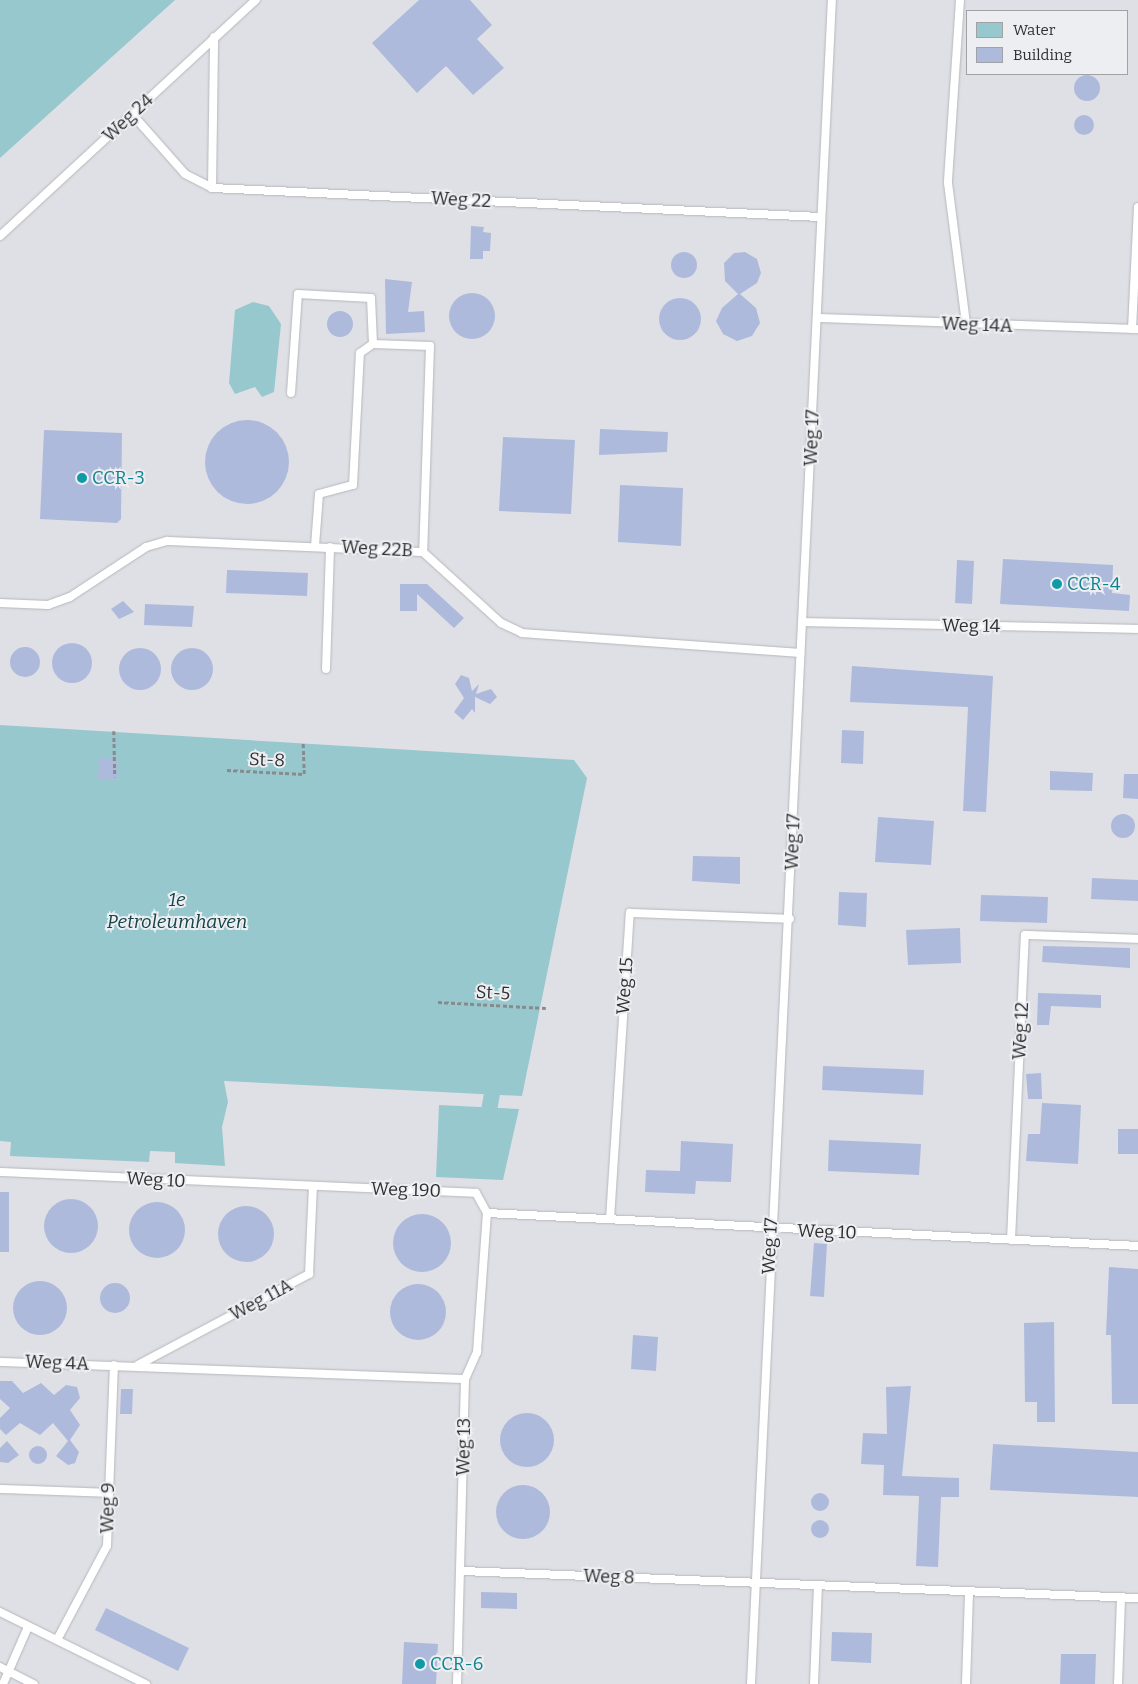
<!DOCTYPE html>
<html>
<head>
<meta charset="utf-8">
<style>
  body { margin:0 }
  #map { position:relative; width:1138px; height:1684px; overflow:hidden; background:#dfe0e5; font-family:Bitter,serif }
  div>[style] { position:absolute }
  .water>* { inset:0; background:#97c8cd }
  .canal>* { height:16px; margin:-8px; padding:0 8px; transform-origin:8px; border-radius:8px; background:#97c8cd }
  .building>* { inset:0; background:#aebadc }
  .round { border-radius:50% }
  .path>* { height:2.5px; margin-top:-1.25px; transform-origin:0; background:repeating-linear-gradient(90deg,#898a8d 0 4px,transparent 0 6.5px) }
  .roads { filter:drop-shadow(0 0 1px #b6b7bb) drop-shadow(0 0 1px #b6b7bb) }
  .service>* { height:8px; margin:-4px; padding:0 4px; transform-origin:4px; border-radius:4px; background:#fff }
  .dots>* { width:14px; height:14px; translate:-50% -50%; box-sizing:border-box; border:2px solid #eceef2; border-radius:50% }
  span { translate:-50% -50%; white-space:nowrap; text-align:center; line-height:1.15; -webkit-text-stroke:4px #eceef2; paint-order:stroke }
  .street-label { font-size:18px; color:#2f2f31 }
  .culture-label { font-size:18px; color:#0d838f }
  .left { translate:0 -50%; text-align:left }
  .water-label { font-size:19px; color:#164347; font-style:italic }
  .legend { position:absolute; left:966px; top:10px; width:162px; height:65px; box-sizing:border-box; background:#eceef2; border:1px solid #a0a2a5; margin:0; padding:6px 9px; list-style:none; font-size:15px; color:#2f2f31 }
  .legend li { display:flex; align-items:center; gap:10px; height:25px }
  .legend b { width:25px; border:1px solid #a0a2a5 }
</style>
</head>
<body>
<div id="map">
  <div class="water">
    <i style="clip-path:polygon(0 0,175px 0,0 158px)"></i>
    <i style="clip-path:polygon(253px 302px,269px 306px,281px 324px,274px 392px,262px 397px,255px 387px,235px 394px,229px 383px,235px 310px)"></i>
    <i style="clip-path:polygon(0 725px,574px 760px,587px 778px,522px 1096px,224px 1081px,228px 1102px,222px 1127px,225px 1166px,175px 1163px,175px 1152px,150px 1151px,149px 1162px,10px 1156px,11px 1142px,0 1141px)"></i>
    <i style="clip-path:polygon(439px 1105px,519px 1109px,503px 1180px,436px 1177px)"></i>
  </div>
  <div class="canal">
    <i style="left:486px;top:1128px;width:47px;rotate:-80.1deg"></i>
    <i style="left:494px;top:1082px;width:9px;rotate:-148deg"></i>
  </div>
  <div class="building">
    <i style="clip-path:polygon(419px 0,470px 0,492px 25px,477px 39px,504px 68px,473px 95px,446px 66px,417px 93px,372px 43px)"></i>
    <i class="round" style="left:1074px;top:75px;width:26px;height:26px"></i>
    <i class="round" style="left:1074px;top:115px;width:20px;height:20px"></i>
    <i style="clip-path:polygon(471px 226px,484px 227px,483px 232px,491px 233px,490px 251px,483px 251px,483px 259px,470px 259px)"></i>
    <i class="round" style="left:671px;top:252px;width:26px;height:26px"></i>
    <i style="clip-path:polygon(745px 252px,757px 259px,761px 273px,757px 283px,740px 294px,756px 308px,760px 323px,752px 336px,737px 341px,723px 334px,716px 321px,722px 308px,738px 294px,725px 281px,724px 263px,734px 253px)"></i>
    <i style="clip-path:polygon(385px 279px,412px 282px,408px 312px,424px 311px,425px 332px,386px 334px)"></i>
    <i class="round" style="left:449px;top:293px;width:46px;height:46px"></i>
    <i class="round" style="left:659px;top:298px;width:42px;height:42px"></i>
    <i class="round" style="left:327px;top:311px;width:26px;height:26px"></i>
    <i class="round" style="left:205px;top:420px;width:84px;height:84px"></i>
    <i style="clip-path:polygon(600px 429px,668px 432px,667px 452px,599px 455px)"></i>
    <i style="clip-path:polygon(44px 430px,122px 433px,121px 519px,117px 523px,40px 519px)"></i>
    <i style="clip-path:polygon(503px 437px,575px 440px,571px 514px,499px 511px)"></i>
    <i style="clip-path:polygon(620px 485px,683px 488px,681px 546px,618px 542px)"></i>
    <i style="clip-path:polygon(1003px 559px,1113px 565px,1112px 593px,1130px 595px,1129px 611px,1000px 604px)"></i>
    <i style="clip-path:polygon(957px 560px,974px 561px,972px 604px,955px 603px)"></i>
    <i style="clip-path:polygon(227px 570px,308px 573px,307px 596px,226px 593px)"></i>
    <i style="clip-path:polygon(400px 584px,427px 584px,464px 618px,454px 628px,417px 594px,417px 611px,400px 611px)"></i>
    <i style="clip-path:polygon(123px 601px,134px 612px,119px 619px,111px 609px)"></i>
    <i style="clip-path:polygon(145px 604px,194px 606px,192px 627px,144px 625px)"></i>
    <i class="round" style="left:52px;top:643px;width:40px;height:40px"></i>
    <i class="round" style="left:10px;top:647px;width:30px;height:30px"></i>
    <i class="round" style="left:171px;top:648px;width:42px;height:42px"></i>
    <i class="round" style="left:119px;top:648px;width:42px;height:42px"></i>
    <i style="clip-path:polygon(852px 666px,993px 676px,986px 812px,963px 811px,968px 707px,850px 702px)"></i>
    <i style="clip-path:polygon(461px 675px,469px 678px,472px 691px,479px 684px,476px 694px,491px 689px,497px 697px,490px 704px,475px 697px,475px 713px,472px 709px,463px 720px,454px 712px,464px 698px,455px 684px)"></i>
    <i style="clip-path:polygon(842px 730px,864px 731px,863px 764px,841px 763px)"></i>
    <i style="clip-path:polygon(99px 758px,118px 759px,117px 780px,98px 779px)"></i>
    <i style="clip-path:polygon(1050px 771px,1093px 773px,1092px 791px,1050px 790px)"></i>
    <i style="clip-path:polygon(1124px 774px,1138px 774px,1138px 799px,1123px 798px)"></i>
    <i class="round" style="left:1111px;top:814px;width:24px;height:24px"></i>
    <i style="clip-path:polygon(878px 817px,934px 821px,931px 865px,875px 862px)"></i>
    <i style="clip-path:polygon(693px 856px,740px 857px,740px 884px,692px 881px)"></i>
    <i style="clip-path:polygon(1092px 878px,1138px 880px,1138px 901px,1091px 899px)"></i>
    <i style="clip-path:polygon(839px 892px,867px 893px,866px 927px,838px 925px)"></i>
    <i style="clip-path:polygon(981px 895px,1048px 897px,1047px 923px,980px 921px)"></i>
    <i style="clip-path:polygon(960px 928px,961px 963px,908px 965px,906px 930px)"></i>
    <i style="clip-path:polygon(1043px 946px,1130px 948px,1130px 968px,1042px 962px)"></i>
    <i style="clip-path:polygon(1038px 993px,1101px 995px,1101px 1008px,1051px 1006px,1049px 1025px,1037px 1025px)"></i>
    <i style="clip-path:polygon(823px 1066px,924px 1070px,923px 1095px,822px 1090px)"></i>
    <i style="clip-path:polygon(1041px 1073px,1042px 1099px,1028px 1099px,1026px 1074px)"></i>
    <i style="clip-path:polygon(1042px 1103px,1081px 1105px,1078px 1164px,1026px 1161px,1028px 1134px,1040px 1134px)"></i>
    <i style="clip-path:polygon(1118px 1129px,1138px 1129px,1138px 1154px,1118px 1154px)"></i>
    <i style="clip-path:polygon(829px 1140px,921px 1144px,919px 1175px,828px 1171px)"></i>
    <i style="clip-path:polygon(681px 1141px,733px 1144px,731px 1182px,696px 1181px,695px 1194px,645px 1192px,646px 1170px,680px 1171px)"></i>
    <i style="clip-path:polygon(0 1192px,9px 1192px,9px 1252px,0 1252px)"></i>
    <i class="round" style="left:44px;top:1199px;width:54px;height:54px"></i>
    <i class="round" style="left:129px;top:1202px;width:56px;height:56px"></i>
    <i class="round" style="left:218px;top:1206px;width:56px;height:56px"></i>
    <i class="round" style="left:393px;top:1214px;width:58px;height:58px"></i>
    <i style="clip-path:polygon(814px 1243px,827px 1244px,824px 1297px,810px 1296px)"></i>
    <i style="clip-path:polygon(1109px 1267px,1138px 1269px,1138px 1404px,1112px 1404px,1111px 1335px,1106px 1335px)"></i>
    <i class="round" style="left:13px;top:1281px;width:54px;height:54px"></i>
    <i class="round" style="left:100px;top:1283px;width:30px;height:30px"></i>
    <i class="round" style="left:390px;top:1284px;width:56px;height:56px"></i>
    <i style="clip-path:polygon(1054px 1322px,1055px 1422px,1037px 1422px,1037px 1402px,1025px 1402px,1024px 1323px)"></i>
    <i style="clip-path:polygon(633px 1335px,658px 1337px,656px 1371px,631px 1369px)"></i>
    <i style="clip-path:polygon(0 1381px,12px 1381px,23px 1393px,41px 1383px,54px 1395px,66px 1385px,77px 1387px,80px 1398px,70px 1410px,80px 1425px,70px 1440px,79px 1452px,75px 1463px,68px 1465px,56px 1456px,68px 1441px,53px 1423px,40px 1435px,20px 1423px,6px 1435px,0 1429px,0 1418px,10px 1408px,0 1399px)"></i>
    <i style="clip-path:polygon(911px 1386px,902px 1476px,959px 1478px,959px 1497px,941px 1497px,938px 1567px,916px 1566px,919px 1496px,883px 1495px,884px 1465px,861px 1464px,863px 1433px,887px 1434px,886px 1387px)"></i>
    <i style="clip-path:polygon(121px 1389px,133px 1389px,132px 1414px,120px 1414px)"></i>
    <i class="round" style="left:500px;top:1413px;width:54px;height:54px"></i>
    <i style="clip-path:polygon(7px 1441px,19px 1455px,8px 1463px,0 1462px,0 1448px)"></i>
    <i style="clip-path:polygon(993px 1444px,1138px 1452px,1138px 1497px,990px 1490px)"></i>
    <i class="round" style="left:29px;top:1446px;width:18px;height:18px"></i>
    <i class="round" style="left:496px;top:1485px;width:54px;height:54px"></i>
    <i class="round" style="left:811px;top:1493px;width:18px;height:18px"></i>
    <i class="round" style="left:811px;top:1520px;width:18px;height:18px"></i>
    <i style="clip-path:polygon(481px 1592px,517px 1593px,517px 1609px,481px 1608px)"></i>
    <i style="clip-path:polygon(106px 1608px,189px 1648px,178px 1671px,95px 1630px)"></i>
    <i style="clip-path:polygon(832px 1632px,872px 1633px,871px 1663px,831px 1661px)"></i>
    <i style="clip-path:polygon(404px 1642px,438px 1644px,436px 1684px,402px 1684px)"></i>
    <i style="clip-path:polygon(1061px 1654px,1096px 1654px,1095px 1684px,1060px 1684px)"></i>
  </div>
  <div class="path">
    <i style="left:114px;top:731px;width:46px;rotate:88.8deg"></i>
    <i style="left:227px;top:770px;width:77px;rotate:3deg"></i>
    <i style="left:304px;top:774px;width:31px;rotate:-92deg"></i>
    <i style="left:438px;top:1002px;width:108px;rotate:3.2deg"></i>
  </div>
  <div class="roads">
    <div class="service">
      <i style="left:960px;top:0;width:183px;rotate:93.8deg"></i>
      <i style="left:948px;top:183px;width:142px;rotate:82.7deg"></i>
      <i style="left:132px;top:114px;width:80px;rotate:48.5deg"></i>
      <i style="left:185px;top:174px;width:30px;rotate:27deg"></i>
      <i style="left:212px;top:188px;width:610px;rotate:2.73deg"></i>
      <i style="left:212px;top:188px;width:151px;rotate:-89.2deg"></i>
      <i style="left:0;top:236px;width:348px;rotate:-42.7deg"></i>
      <i style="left:817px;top:318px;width:321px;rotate:2deg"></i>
      <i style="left:1132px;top:329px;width:122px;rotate:-87.2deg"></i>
      <i style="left:291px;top:393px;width:99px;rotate:-86deg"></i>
      <i style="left:298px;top:294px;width:73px;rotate:3.1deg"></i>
      <i style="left:371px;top:298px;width:46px;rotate:87.5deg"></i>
      <i style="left:373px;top:344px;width:57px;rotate:2deg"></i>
      <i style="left:430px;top:346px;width:206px;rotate:91.9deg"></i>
      <i style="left:315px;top:546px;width:52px;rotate:-85.6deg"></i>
      <i style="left:319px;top:494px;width:35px;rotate:-15deg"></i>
      <i style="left:353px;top:485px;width:132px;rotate:-87deg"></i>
      <i style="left:360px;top:353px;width:16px;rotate:-35deg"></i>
      <i style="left:0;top:603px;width:48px;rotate:2.4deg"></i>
      <i style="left:48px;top:605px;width:23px;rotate:-20deg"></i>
      <i style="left:70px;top:597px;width:91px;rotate:-33.3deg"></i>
      <i style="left:146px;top:547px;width:22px;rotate:-16deg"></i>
      <i style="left:167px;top:541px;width:256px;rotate:2.5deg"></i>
      <i style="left:423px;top:552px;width:105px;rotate:42.3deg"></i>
      <i style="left:501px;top:623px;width:23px;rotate:25deg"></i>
      <i style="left:522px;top:633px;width:279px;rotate:4.1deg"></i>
      <i style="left:804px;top:622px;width:334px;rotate:1.2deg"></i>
      <i style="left:326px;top:669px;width:122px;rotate:-88.1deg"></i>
      <i style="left:0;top:1172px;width:476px;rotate:2.5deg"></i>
      <i style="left:476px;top:1193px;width:23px;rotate:61deg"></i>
      <i style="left:487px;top:1213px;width:652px;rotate:2.9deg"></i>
      <i style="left:610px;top:1219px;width:307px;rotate:-86.3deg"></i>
      <i style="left:630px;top:913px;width:160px;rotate:2.1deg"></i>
      <i style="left:1011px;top:1240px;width:305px;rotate:-87.4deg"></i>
      <i style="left:1025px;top:935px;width:113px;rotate:2deg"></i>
      <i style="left:0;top:1362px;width:465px;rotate:2.1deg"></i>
      <i style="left:138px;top:1365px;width:194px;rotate:-28deg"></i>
      <i style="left:309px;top:1274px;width:87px;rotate:-87.4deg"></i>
      <i style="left:0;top:1489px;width:108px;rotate:2.1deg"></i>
      <i style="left:462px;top:1571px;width:677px;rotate:2.29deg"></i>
      <i style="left:0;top:1612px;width:163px;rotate:26.3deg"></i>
      <i style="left:58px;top:1638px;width:104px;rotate:-62deg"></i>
      <i style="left:107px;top:1546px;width:181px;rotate:-87.8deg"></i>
      <i style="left:0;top:1667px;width:38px;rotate:27deg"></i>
      <i style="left:3px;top:1684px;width:62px;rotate:-66.3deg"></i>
      <i style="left:457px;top:1684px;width:305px;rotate:-88.5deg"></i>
      <i style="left:465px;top:1379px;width:30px;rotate:-66deg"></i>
      <i style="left:477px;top:1352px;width:139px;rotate:-85.9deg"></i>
      <i style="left:751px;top:1684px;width:1686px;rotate:-87.25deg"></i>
      <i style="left:814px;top:1684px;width:98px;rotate:-87.7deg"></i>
      <i style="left:966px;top:1684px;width:92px;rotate:-88.1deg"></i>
      <i style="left:1118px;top:1684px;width:87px;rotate:-88deg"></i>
    </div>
  </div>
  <div class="dots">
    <i style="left:82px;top:478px;background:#0f9aa8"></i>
    <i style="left:1057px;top:584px;background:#0f9aa8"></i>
    <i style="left:420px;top:1664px;background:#0f9aa8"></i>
  </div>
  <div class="street-label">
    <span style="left:128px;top:118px;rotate:-43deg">Weg 24</span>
    <span style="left:461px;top:200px;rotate:3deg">Weg 22</span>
    <span style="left:977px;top:325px;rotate:2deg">Weg 14A</span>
    <span style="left:812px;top:438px;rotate:-88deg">Weg 17</span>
    <span style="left:377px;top:549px;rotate:3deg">Weg 22B</span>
    <span style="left:971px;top:626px;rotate:1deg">Weg 14</span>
    <span style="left:267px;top:760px;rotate:2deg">St-8</span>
    <span style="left:793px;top:842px;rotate:-88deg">Weg 17</span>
    <span style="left:625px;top:986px;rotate:-86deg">Weg 15</span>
    <span style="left:493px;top:993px;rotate:3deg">St-5</span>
    <span style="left:1021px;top:1031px;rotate:-87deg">Weg 12</span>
    <span style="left:156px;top:1180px;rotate:3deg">Weg 10</span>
    <span style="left:406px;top:1190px;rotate:2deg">Weg 190</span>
    <span style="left:827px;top:1232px;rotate:2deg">Weg 10</span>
    <span style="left:770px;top:1246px;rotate:-87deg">Weg 17</span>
    <span style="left:261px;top:1300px;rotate:-28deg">Weg 11A</span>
    <span style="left:57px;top:1363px;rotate:2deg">Weg 4A</span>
    <span style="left:464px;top:1447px;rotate:-89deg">Weg 13</span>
    <span style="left:108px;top:1508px;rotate:-89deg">Weg 9</span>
    <span style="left:609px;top:1577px;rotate:2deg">Weg 8</span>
  </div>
  <div class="culture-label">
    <span class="left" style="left:92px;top:478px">CCR-3</span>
    <span class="left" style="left:1067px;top:584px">CCR-4</span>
    <span class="left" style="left:430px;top:1664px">CCR-6</span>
  </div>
  <div class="water-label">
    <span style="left:177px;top:911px">1e<br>Petroleumhaven</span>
  </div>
  <ul class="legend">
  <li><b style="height:14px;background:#97c8cd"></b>Water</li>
  <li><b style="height:14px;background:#aebadc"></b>Building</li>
  </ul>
</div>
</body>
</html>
